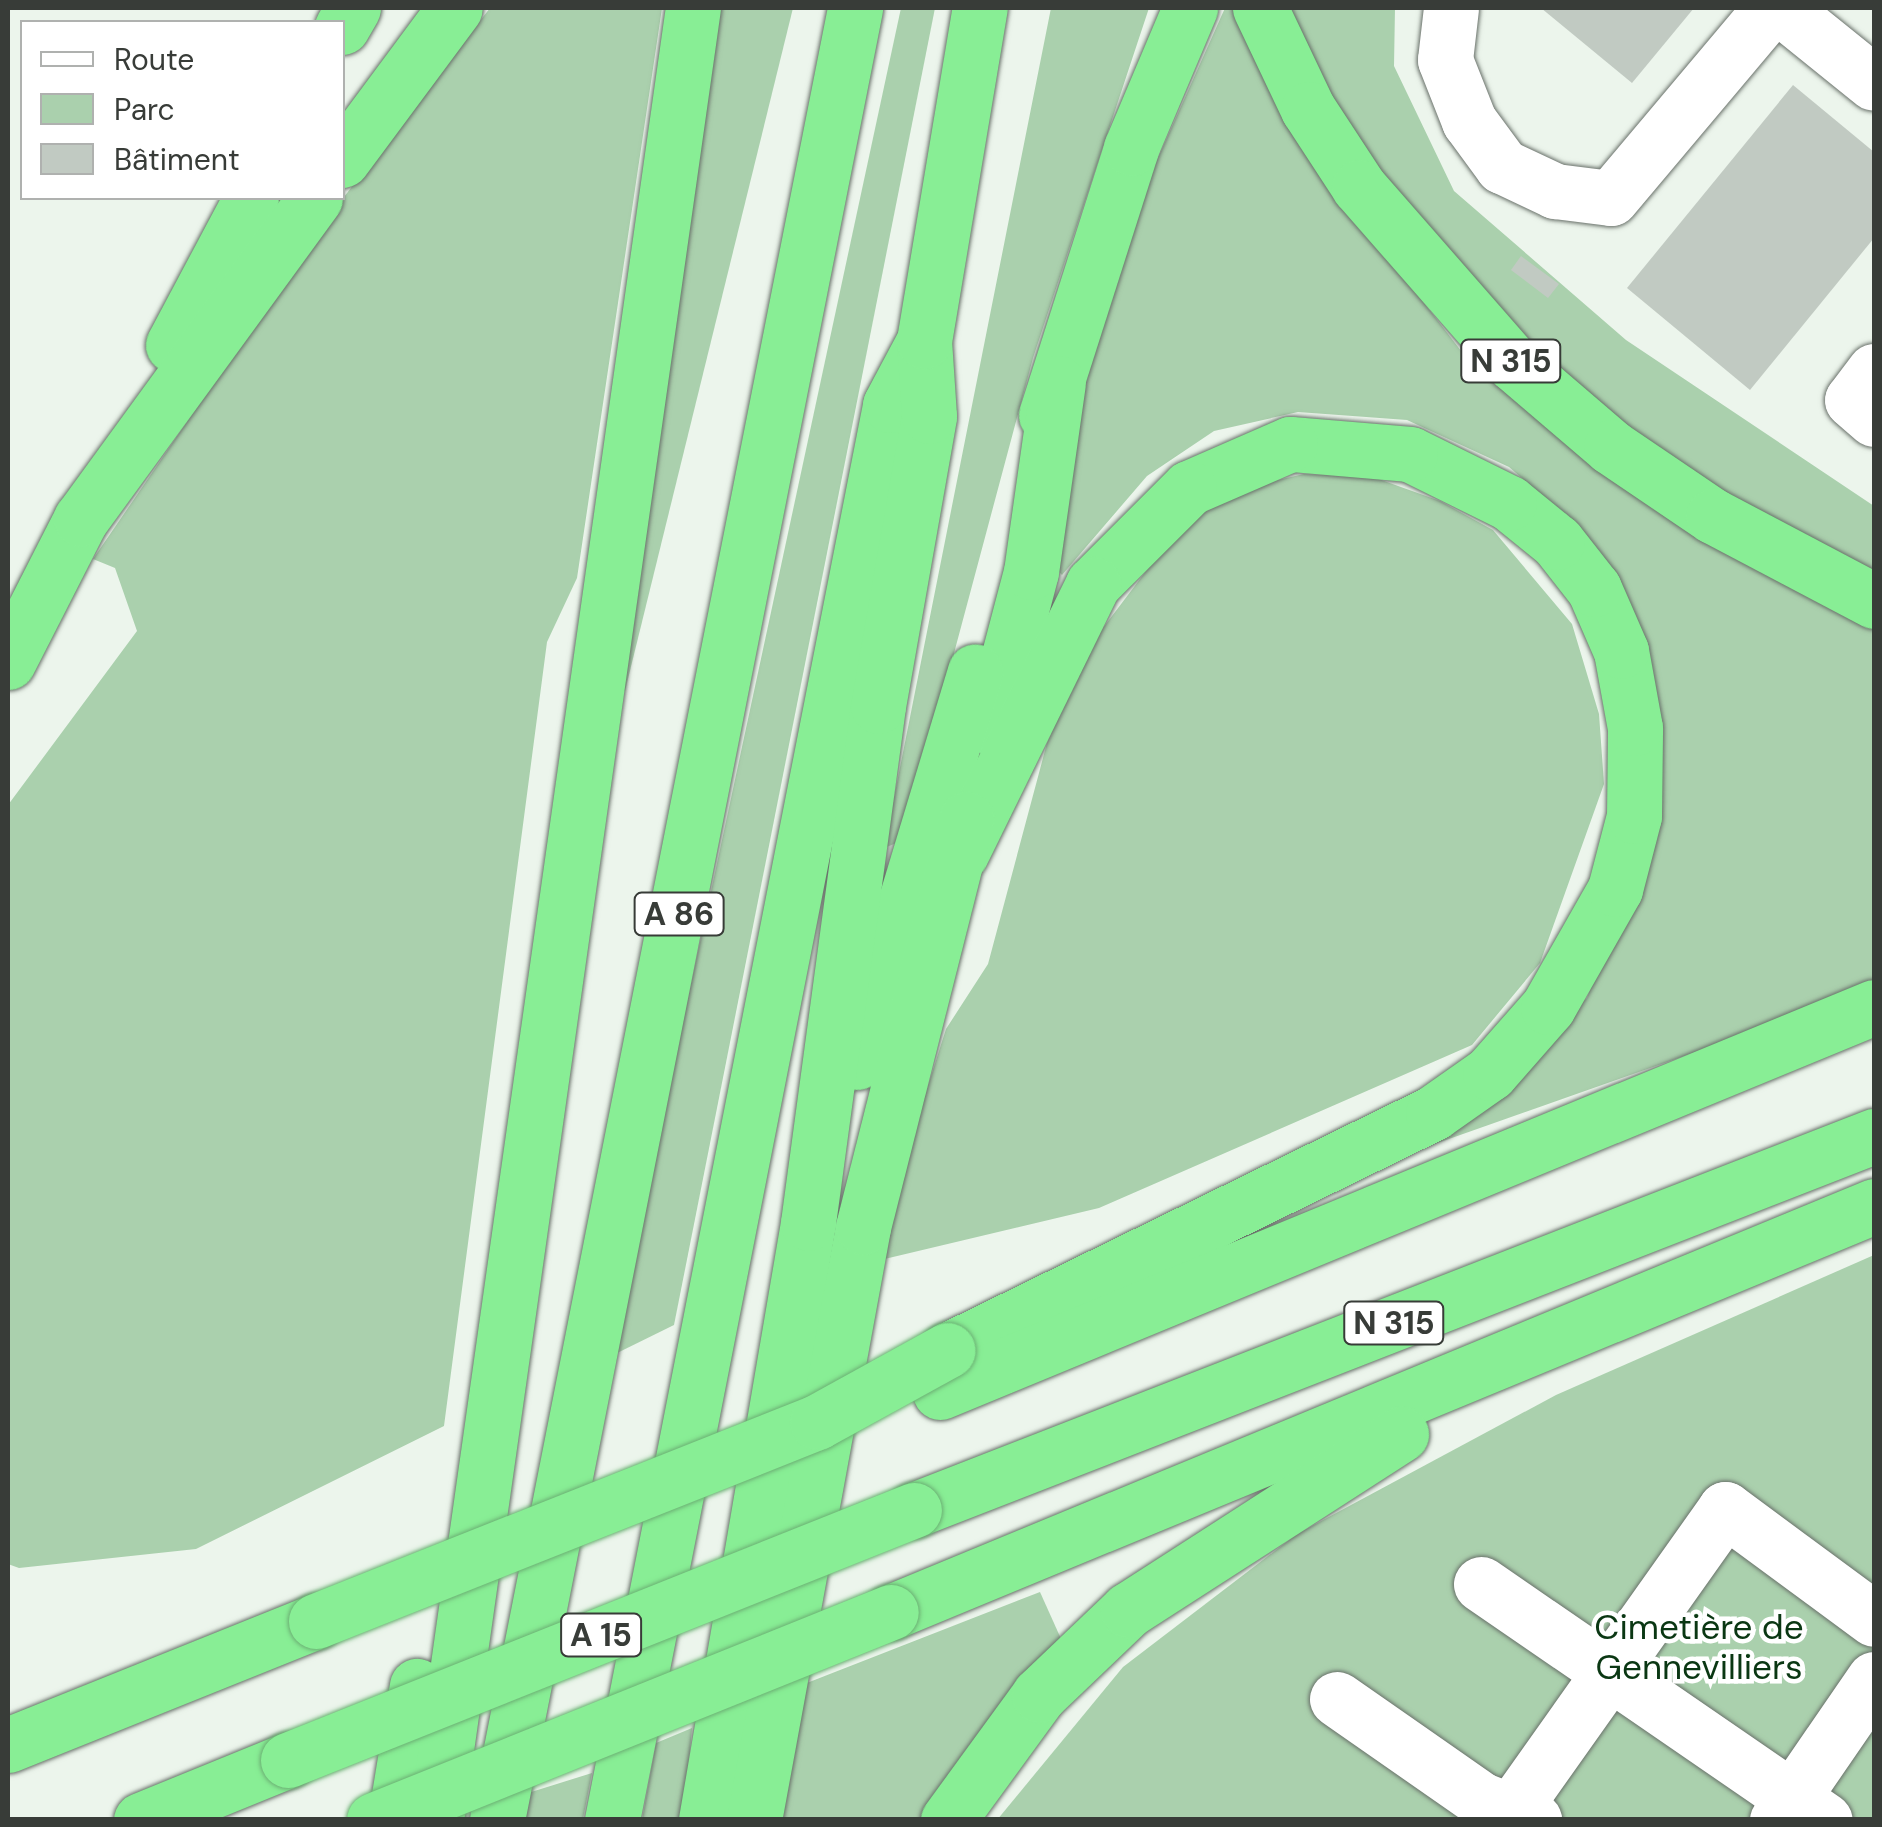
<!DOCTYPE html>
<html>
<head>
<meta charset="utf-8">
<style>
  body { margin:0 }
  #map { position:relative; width:1882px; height:1827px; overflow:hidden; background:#ecf5ec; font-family:"DM Sans",sans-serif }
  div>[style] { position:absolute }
  .green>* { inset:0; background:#aad0ad }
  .building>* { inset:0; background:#c1cac2 }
  .roads { filter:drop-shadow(0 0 2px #69716a) drop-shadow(0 0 2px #69716a) }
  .minor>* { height:55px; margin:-27.5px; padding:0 27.5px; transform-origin:27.5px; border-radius:27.5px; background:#fff }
  .highway>* { height:55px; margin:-27.5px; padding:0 27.5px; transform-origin:27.5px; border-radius:27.5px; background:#88ee95 }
  .bridges { filter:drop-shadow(0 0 2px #6cb074) drop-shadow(0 0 2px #6cb074) }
  .highway-bridge>* { height:55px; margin:-27.5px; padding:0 27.5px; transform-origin:27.5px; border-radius:27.5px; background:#88ee95 }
  span { translate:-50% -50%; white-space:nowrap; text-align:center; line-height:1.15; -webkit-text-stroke:9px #fff; paint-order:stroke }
  .shield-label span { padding:2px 8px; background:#fff; border:2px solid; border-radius:8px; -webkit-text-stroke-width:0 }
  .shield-label { font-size:32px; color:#383c38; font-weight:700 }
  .park-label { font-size:35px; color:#0a3713 }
  .frame { position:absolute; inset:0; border:10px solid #383c38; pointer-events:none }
  .legend { position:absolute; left:20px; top:20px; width:325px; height:180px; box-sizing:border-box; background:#fff; border:2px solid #afb1af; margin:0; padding:12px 18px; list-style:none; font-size:30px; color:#383c38 }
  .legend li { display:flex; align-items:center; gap:20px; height:50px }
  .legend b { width:50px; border:2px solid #afb1af }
</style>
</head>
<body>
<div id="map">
  <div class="green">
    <i style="clip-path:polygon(490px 8px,662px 8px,577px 578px,547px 642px,444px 1426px,196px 1549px,19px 1568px,8px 1564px,8px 805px,137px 631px,115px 568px,93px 559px,320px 228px)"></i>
    <i style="clip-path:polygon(706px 8px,793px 8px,625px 691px,599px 697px)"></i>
    <i style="clip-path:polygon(901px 8px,935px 8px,674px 1325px,611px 1356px)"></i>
    <i style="clip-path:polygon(1051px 8px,1149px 8px,1033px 358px,904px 840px,884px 848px)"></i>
    <i style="clip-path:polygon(1225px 8px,1234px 8px,1329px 180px,1472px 365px,1579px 452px,1874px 624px,1874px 989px,1429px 1146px,1587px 998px,1648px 828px,1571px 520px,1509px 467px,1407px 420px,1298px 412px,1214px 431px,1147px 476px,1062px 575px,1044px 556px,1107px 272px)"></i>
    <i style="clip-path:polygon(1280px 8px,1395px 8px,1394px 66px,1454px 191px,1626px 340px,1874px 506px,1874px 576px,1714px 488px,1585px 399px,1499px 319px,1370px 162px)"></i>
    <i style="clip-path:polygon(1304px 474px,1373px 477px,1440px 501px,1493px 530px,1572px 624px,1599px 714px,1604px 784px,1540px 963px,1472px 1045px,1099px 1208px,872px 1262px,946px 1029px,988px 964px,1047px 743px,1087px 649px,1181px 525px,1233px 490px)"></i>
    <i style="clip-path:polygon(1874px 1255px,1874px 1819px,997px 1820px,1123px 1667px,1297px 1534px,1556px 1395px)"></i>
    <i style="clip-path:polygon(1040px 1592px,1062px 1641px,929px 1819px,781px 1820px,794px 1688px)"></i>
    <i style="clip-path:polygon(692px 1728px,684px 1819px,642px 1820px,656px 1743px)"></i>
    <i style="clip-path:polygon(592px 1773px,583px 1819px,523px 1820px,528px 1793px)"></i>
  </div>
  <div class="building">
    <i style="clip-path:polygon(1541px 8px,1694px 8px,1632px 83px)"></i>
    <i style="clip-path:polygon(1793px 85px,1874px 152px,1874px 238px,1750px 390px,1627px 288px)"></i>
    <i style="clip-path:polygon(1521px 256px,1559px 284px,1548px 298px,1511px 270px)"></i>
  </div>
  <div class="roads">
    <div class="minor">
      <i style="left:1451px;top:8px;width:52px;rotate:96.6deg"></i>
      <i style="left:1445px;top:60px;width:66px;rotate:68.5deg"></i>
      <i style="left:1469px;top:121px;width:56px;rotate:53.7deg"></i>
      <i style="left:1502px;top:166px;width:59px;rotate:25.3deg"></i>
      <i style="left:1555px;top:191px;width:56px;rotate:7.1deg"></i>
      <i style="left:1611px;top:198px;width:248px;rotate:-49.9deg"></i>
      <i style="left:1781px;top:8px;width:119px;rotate:38.9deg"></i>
      <i style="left:1874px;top:371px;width:36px;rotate:127deg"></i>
      <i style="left:1852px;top:400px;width:29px;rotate:41deg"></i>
      <i style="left:1481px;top:1584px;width:417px;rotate:34.5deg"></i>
      <i style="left:1337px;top:1699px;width:177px;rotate:34.9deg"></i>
      <i style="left:1482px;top:1800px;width:56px;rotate:21deg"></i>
      <i style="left:1505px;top:1820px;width:381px;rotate:-54.7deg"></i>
      <i style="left:1725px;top:1509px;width:185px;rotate:36.4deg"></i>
      <i style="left:1777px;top:1820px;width:171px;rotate:-55.5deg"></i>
    </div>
    <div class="highway">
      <i style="left:1260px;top:8px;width:112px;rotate:64.6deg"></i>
      <i style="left:1308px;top:109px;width:93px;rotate:56.8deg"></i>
      <i style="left:1359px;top:187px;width:234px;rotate:48.8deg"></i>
      <i style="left:1513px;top:363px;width:129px;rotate:40.6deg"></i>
      <i style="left:1611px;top:447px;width:123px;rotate:34.1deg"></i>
      <i style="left:1713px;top:516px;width:182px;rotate:27.8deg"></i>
      <i style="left:342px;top:27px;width:22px;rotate:-60deg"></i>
      <i style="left:342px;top:160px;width:189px;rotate:-53.4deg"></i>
      <i style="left:173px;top:345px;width:166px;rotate:-62deg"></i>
      <i style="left:1046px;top:415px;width:280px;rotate:-72.3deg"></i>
      <i style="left:1131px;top:148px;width:152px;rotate:-67.1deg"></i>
      <i style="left:8px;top:662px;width:161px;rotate:-63deg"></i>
      <i style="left:81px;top:519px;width:397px;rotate:-53.9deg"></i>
      <i style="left:990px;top:727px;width:160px;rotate:-75.2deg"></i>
      <i style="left:1031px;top:572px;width:191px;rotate:-81.9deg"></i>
      <i style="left:857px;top:1062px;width:408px;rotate:-73.2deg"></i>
      <i style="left:948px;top:1350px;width:540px;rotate:-26.04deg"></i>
      <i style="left:1433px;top:1113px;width:70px;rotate:-35.1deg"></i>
      <i style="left:1490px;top:1073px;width:88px;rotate:-48.7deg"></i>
      <i style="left:1548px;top:1007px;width:136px;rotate:-60.4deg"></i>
      <i style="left:1615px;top:889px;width:75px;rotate:-75.4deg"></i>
      <i style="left:1634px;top:816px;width:88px;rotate:-89.3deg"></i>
      <i style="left:1635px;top:728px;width:78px;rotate:-100.3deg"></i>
      <i style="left:1621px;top:651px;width:68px;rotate:-113.5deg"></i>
      <i style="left:1594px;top:589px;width:60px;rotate:-128.2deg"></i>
      <i style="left:1557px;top:542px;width:62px;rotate:-140.9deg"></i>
      <i style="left:1509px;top:503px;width:110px;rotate:-153.7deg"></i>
      <i style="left:1410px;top:454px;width:120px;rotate:-175.2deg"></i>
      <i style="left:1290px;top:444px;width:110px;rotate:156.5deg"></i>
      <i style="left:1189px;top:488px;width:136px;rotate:135deg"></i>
      <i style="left:1093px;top:584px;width:300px;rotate:116.1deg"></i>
      <i style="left:940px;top:1392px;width:1010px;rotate:-22.4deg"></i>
      <i style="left:914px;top:1510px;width:1030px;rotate:-21.29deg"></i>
      <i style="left:891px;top:1612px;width:1064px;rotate:-22.44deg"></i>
      <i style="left:8px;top:1745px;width:332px;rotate:-21.9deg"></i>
      <i style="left:141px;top:1820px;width:159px;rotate:-22.2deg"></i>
      <i style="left:395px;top:1820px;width:136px;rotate:-80.7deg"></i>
      <i style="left:436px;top:1820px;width:1830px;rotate:-81.93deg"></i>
      <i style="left:497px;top:1820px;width:1847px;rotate:-78.82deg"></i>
      <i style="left:612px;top:1820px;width:1442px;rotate:-78.88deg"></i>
      <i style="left:890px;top:405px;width:70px;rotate:-62deg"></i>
      <i style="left:706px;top:1820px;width:606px;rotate:-80.3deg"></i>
      <i style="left:808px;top:1223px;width:522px;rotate:-82.29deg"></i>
      <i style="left:878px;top:706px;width:294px;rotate:-80deg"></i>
      <i style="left:929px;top:416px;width:75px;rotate:-93.8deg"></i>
      <i style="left:924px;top:341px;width:338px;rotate:-80.5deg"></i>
      <i style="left:754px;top:1820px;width:603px;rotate:-79.58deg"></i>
      <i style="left:863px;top:1227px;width:421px;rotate:-75.8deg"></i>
      <i style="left:948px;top:1820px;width:155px;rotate:-53.9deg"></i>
      <i style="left:1039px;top:1695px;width:123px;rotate:-43.7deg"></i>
      <i style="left:1128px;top:1610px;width:325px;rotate:-32.8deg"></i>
    </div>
  </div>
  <div class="bridges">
    <div class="highway-bridge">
      <i style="left:316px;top:1621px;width:539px;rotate:-21.66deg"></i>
      <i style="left:817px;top:1422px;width:149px;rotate:-28.8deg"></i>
      <i style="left:288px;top:1760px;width:674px;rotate:-21.77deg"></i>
      <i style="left:374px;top:1820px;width:557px;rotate:-21.92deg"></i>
    </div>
  </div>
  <div class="shield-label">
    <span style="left:1511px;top:361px">N 315</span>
    <span style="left:679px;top:914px">A 86</span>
    <span style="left:1394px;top:1323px">N 315</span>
    <span style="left:601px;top:1635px">A 15</span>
  </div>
  <div class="park-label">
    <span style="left:1699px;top:1647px">Cimetière de<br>Gennevilliers</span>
  </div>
  <div class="frame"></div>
  <ul class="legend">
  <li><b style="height:12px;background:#fff"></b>Route</li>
  <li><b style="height:28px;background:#aad0ad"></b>Parc</li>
  <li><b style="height:28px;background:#c1cac2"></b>Bâtiment</li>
  </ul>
</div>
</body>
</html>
